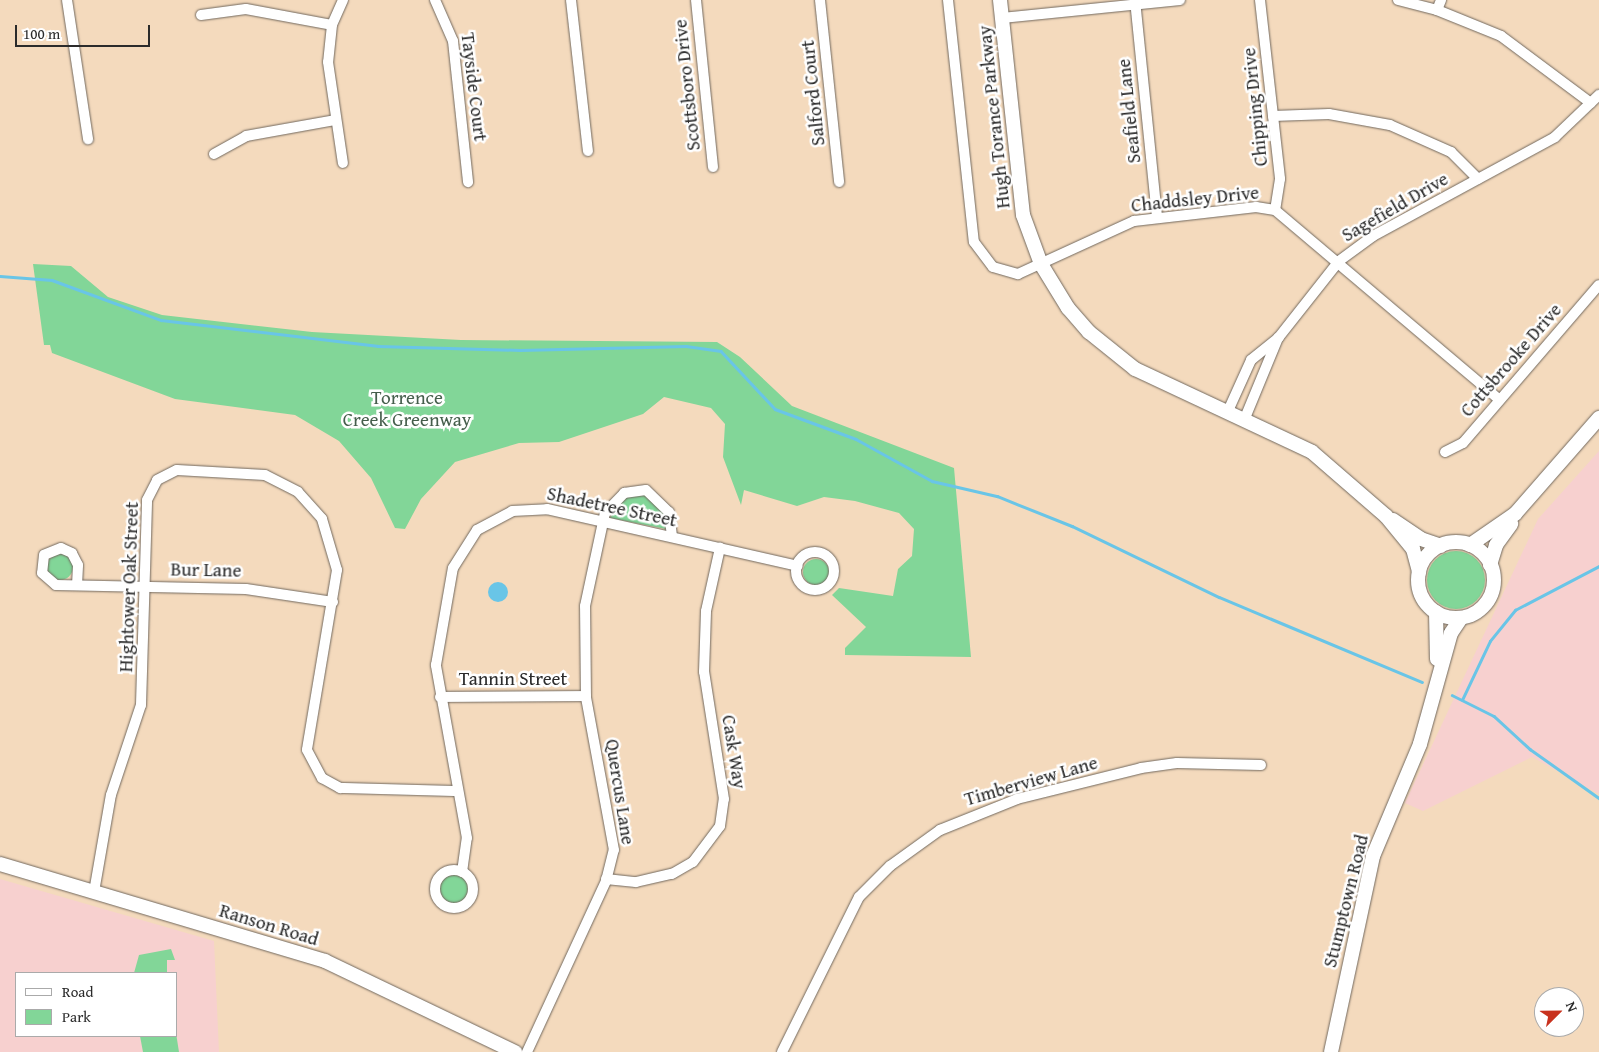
<!DOCTYPE html>
<html>
<head>
<meta charset="utf-8">
<style>
  body { margin:0 }
  #map { position:relative; width:1599px; height:1052px; overflow:hidden; background:#f4dabd; font-family:"Gentium Book Plus",serif }
  div>[style] { position:absolute }
  .built>* { inset:0; background:#f7d0cf }
  .green>* { inset:0; background:#82d698 }
  .round { border-radius:50% }
  .water>* { inset:0; background:#69c5e7 }
  .stream>* { height:2.5px; margin:-1.25px; padding:0 1.25px; transform-origin:1.25px; border-radius:1.25px; background:#69c5e7 }
  .roads { filter:drop-shadow(0 0 1px #71685e) drop-shadow(0 0 1px #71685e) }
  .street>* { height:10px; margin:-5px; padding:0 5px; transform-origin:5px; border-radius:5px; background:#fff }
  .street>.ring { margin:-5px; padding:0; box-sizing:content-box; background:none; border:10px solid #fff; border-radius:50% }
  .secondary>* { height:14px; margin:-7px; padding:0 7px; transform-origin:7px; border-radius:7px; background:#fff }
  .secondary>.ring { margin:-7px; padding:0; box-sizing:content-box; background:none; border:14px solid #fff; border-radius:50% }
  span { translate:-50% -50%; white-space:nowrap; text-align:center; line-height:1.15; -webkit-text-stroke:5px #fff; paint-order:stroke }
  .street-label { font-size:19px; color:#2b2b2b }
  .park-label { font-size:19px; color:#455e4c }
  .legend { position:absolute; left:15px; top:972px; width:162px; height:65px; box-sizing:border-box; background:#fff; border:1px solid #aaa; margin:0; padding:6px 9px; list-style:none; font-size:15px; color:#2b2b2b }
  .legend li { display:flex; align-items:center; gap:10px; height:25px }
  .legend b { width:25px; border:1px solid #aaa }
  .north { position:absolute; left:1534px; top:987px; width:50px; height:50px; box-sizing:border-box; background:#fff; border:1px solid #aaa; border-radius:50%; rotate:67deg; font-size:14px; font-weight:700; line-height:20px; text-align:center; color:#2b2b2b }
  .north::after { content:''; display:block; margin:auto; width:18px; height:22px; background:#c8321e; clip-path:polygon(50% 0,100% 100%,50% 72%,0 100%) }
  .scale { position:absolute; left:15px; top:25px; width:135px; height:22px; box-sizing:border-box; border:2px solid #2b2b2b; border-top:0; padding-left:6px; font-size:15px; line-height:18px; white-space:nowrap; color:#2b2b2b; -webkit-text-stroke:4px #fff; paint-order:stroke }
</style>
</head>
<body>
<div id="map">
  <div class="built">
    <i style="clip-path:polygon(1599px 451px,1599px 794px,1532px 757px,1423px 811px,1405px 803px,1538px 519px)"></i>
    <i style="clip-path:polygon(evenodd,0 879px,214px 941px,219px 1052px,0 1052px,0 879px,16px 973px,176px 973px,176px 1036px,16px 1036px,16px 973px)"></i>
  </div>
  <div class="green">
    <i style="clip-path:polygon(33px 264px,71px 266px,108px 297px,162px 315px,312px 332px,461px 340px,717px 342px,740px 357px,792px 406px,954px 468px,971px 657px,845px 655px,845px 648px,866px 627px,832px 595px,839px 588px,893px 596px,898px 569px,912px 556px,914px 529px,899px 513px,855px 501px,824px 497px,797px 506px,744px 490px,741px 505px,723px 457px,725px 424px,711px 408px,664px 397px,643px 414px,559px 442px,519px 443px,455px 462px,421px 499px,405px 529px,395px 528px,371px 478px,339px 441px,295px 415px,175px 399px,52px 353px,50px 345px,44px 345px)"></i>
    <i style="clip-path:polygon(634px 495px,646px 495px,666px 514px,666px 529px,610px 518px,623px 498px)"></i>
    <i class="round" style="left:1427px;top:551px;width:58px;height:58px"></i>
    <i class="round" style="left:47px;top:554px;width:26px;height:26px"></i>
    <i class="round" style="left:803px;top:559px;width:26px;height:26px"></i>
    <i class="round" style="left:440px;top:875px;width:28px;height:28px"></i>
    <i style="clip-path:polygon(171px 949px,175px 960px,167px 960px,167px 973px,134px 973px,139px 955px)"></i>
    <i style="clip-path:polygon(176px 1033px,179px 1052px,143px 1052px,140px 1036px)"></i>
  </div>
  <div class="water">
    <i class="round" style="left:488px;top:582px;width:20px;height:20px"></i>
  </div>
  <div class="stream">
    <i style="left:0;top:276px;width:52px;rotate:4.4deg"></i>
    <i style="left:52px;top:280px;width:116px;rotate:20.2deg"></i>
    <i style="left:161px;top:320px;width:219px;rotate:6.8deg"></i>
    <i style="left:378px;top:346px;width:142px;rotate:1.6deg"></i>
    <i style="left:520px;top:350px;width:166px;rotate:-1.4deg"></i>
    <i style="left:686px;top:346px;width:35px;rotate:8deg"></i>
    <i style="left:721px;top:351px;width:79px;rotate:47deg"></i>
    <i style="left:775px;top:409px;width:86px;rotate:20.3deg"></i>
    <i style="left:856px;top:439px;width:87px;rotate:28.9deg"></i>
    <i style="left:932px;top:481px;width:67px;rotate:13deg"></i>
    <i style="left:997px;top:496px;width:81px;rotate:21.8deg"></i>
    <i style="left:1072px;top:526px;width:163px;rotate:25.8deg"></i>
    <i style="left:1219px;top:597px;width:220px;rotate:22.7deg"></i>
    <i style="left:1452px;top:695px;width:47px;rotate:26.6deg"></i>
    <i style="left:1494px;top:716px;width:49px;rotate:42.5deg"></i>
    <i style="left:1530px;top:749px;width:85px;rotate:35.4deg"></i>
    <i style="left:1462px;top:700px;width:65px;rotate:-64.6deg"></i>
    <i style="left:1490px;top:641px;width:40px;rotate:-51deg"></i>
    <i style="left:1515px;top:610px;width:95px;rotate:-27.6deg"></i>
  </div>
  <div class="roads">
    <div class="street">
      <i style="left:67px;top:0;width:141px;rotate:81.4deg"></i>
      <i style="left:343px;top:0;width:27px;rotate:114deg"></i>
      <i style="left:332px;top:25px;width:37px;rotate:96deg"></i>
      <i style="left:328px;top:62px;width:102px;rotate:81.6deg"></i>
      <i style="left:435px;top:0;width:45px;rotate:66.3deg"></i>
      <i style="left:453px;top:41px;width:142px;rotate:83.9deg"></i>
      <i style="left:571px;top:0;width:152px;rotate:83.6deg"></i>
      <i style="left:696px;top:0;width:168px;rotate:84.2deg"></i>
      <i style="left:820px;top:0;width:183px;rotate:84deg"></i>
      <i style="left:948px;top:0;width:243px;rotate:83.9deg"></i>
      <i style="left:974px;top:242px;width:31px;rotate:53deg"></i>
      <i style="left:993px;top:267px;width:26px;rotate:16deg"></i>
      <i style="left:1018px;top:274px;width:128px;rotate:-24.6deg"></i>
      <i style="left:1134px;top:221px;width:123px;rotate:-6.5deg"></i>
      <i style="left:1256px;top:207px;width:19px;rotate:9deg"></i>
      <i style="left:1275px;top:210px;width:294px;rotate:40.2deg"></i>
      <i style="left:1135px;top:0;width:219px;rotate:84.2deg"></i>
      <i style="left:1260px;top:0;width:180px;rotate:83.6deg"></i>
      <i style="left:1280px;top:179px;width:31px;rotate:99deg"></i>
      <i style="left:1398px;top:0;width:40px;rotate:14.4deg"></i>
      <i style="left:1437px;top:10px;width:69px;rotate:22.1deg"></i>
      <i style="left:1501px;top:36px;width:112px;rotate:36.7deg"></i>
      <i style="left:1437px;top:10px;width:11px;rotate:-68deg"></i>
      <i style="left:201px;top:15px;width:45px;rotate:-7.6deg"></i>
      <i style="left:246px;top:9px;width:87px;rotate:10.5deg"></i>
      <i style="left:1002px;top:18px;width:179px;rotate:-5.8deg"></i>
      <i style="left:1273px;top:116px;width:56px;rotate:-2deg"></i>
      <i style="left:1329px;top:114px;width:62px;rotate:10.2deg"></i>
      <i style="left:1390px;top:125px;width:67px;rotate:23.9deg"></i>
      <i style="left:1451px;top:152px;width:38px;rotate:45deg"></i>
      <i style="left:214px;top:154px;width:37px;rotate:-29deg"></i>
      <i style="left:246px;top:136px;width:90px;rotate:-10.2deg"></i>
      <i style="left:1228px;top:411px;width:56px;rotate:-65.7deg"></i>
      <i style="left:1251px;top:360px;width:36px;rotate:-39deg"></i>
      <i style="left:1279px;top:337px;width:97px;rotate:-51.7deg"></i>
      <i style="left:1339px;top:261px;width:42px;rotate:-36.3deg"></i>
      <i style="left:1373px;top:236px;width:207px;rotate:-28.5deg"></i>
      <i style="left:1555px;top:137px;width:61px;rotate:-43.7deg"></i>
      <i style="left:1245px;top:418px;width:87px;rotate:-67.6deg"></i>
      <i style="left:1445px;top:452px;width:20px;rotate:-27deg"></i>
      <i style="left:1463px;top:443px;width:208px;rotate:-49.3deg"></i>
      <i class="ring" style="left:796px;top:552px;width:28px;height:28px"></i>
      <i style="left:77px;top:585px;width:20px;rotate:-87deg"></i>
      <i style="left:78px;top:565px;width:13px;rotate:-117deg"></i>
      <i style="left:72px;top:553px;width:12px;rotate:-156deg"></i>
      <i style="left:61px;top:548px;width:18px;rotate:158deg"></i>
      <i style="left:44px;top:555px;width:18px;rotate:96deg"></i>
      <i style="left:42px;top:573px;width:18px;rotate:41deg"></i>
      <i style="left:56px;top:585px;width:190px;rotate:1.2deg"></i>
      <i style="left:246px;top:589px;width:88px;rotate:8.5deg"></i>
      <i style="left:440px;top:697px;width:146px;rotate:-0.4deg"></i>
      <i class="ring" style="left:435px;top:870px;width:28px;height:28px"></i>
      <i style="left:462px;top:872px;width:34px;rotate:-82deg"></i>
      <i style="left:467px;top:838px;width:176px;rotate:-100.2deg"></i>
      <i style="left:436px;top:665px;width:98px;rotate:-80.1deg"></i>
      <i style="left:453px;top:568px;width:45px;rotate:-57.7deg"></i>
      <i style="left:477px;top:530px;width:40px;rotate:-28deg"></i>
      <i style="left:512px;top:511px;width:35px;rotate:-3deg"></i>
      <i style="left:547px;top:509px;width:257px;rotate:12.8deg"></i>
      <i style="left:606px;top:879px;width:30px;rotate:6deg"></i>
      <i style="left:636px;top:882px;width:37px;rotate:-13deg"></i>
      <i style="left:672px;top:874px;width:24px;rotate:-30deg"></i>
      <i style="left:693px;top:862px;width:45px;rotate:-53.1deg"></i>
      <i style="left:720px;top:826px;width:27px;rotate:-82deg"></i>
      <i style="left:724px;top:799px;width:129px;rotate:-98.9deg"></i>
      <i style="left:704px;top:672px;width:61px;rotate:-88.1deg"></i>
      <i style="left:706px;top:611px;width:65px;rotate:-77.5deg"></i>
      <i style="left:94px;top:892px;width:98px;rotate:-80.1deg"></i>
      <i style="left:111px;top:795px;width:95px;rotate:-71.6deg"></i>
      <i style="left:141px;top:705px;width:205px;rotate:-88.3deg"></i>
      <i style="left:147px;top:500px;width:22px;rotate:-63deg"></i>
      <i style="left:157px;top:480px;width:22px;rotate:-27deg"></i>
      <i style="left:177px;top:470px;width:88px;rotate:3.3deg"></i>
      <i style="left:265px;top:475px;width:37px;rotate:27deg"></i>
      <i style="left:298px;top:492px;width:36px;rotate:48deg"></i>
      <i style="left:322px;top:519px;width:53px;rotate:73.6deg"></i>
      <i style="left:337px;top:570px;width:182px;rotate:99.5deg"></i>
      <i style="left:307px;top:750px;width:32px;rotate:62deg"></i>
      <i style="left:322px;top:778px;width:21px;rotate:29deg"></i>
      <i style="left:340px;top:788px;width:118px;rotate:1.5deg"></i>
      <i style="left:527px;top:1052px;width:188px;rotate:-65.2deg"></i>
      <i style="left:606px;top:881px;width:32px;rotate:-76deg"></i>
      <i style="left:614px;top:850px;width:155px;rotate:-100.4deg"></i>
      <i style="left:586px;top:698px;width:92px;rotate:-90.6deg"></i>
      <i style="left:585px;top:606px;width:95px;rotate:-77.9deg"></i>
      <i style="left:605px;top:513px;width:28px;rotate:-46deg"></i>
      <i style="left:624px;top:493px;width:22px;rotate:-8deg"></i>
      <i style="left:646px;top:490px;width:32px;rotate:44deg"></i>
      <i style="left:669px;top:512px;width:25px;rotate:83deg"></i>
      <i style="left:782px;top:1052px;width:173px;rotate:-63.6deg"></i>
      <i style="left:859px;top:897px;width:44px;rotate:-45deg"></i>
      <i style="left:890px;top:866px;width:62px;rotate:-35.8deg"></i>
      <i style="left:940px;top:830px;width:83px;rotate:-21.9deg"></i>
      <i style="left:1017px;top:799px;width:128px;rotate:-14deg"></i>
      <i style="left:1141px;top:768px;width:36px;rotate:-8deg"></i>
      <i style="left:1177px;top:763px;width:84px;rotate:1.4deg"></i>
    </div>
    <div class="secondary">
      <i style="left:1000px;top:0;width:216px;rotate:83.9deg"></i>
      <i style="left:1023px;top:215px;width:52px;rotate:69.8deg"></i>
      <i style="left:1041px;top:264px;width:52px;rotate:58.5deg"></i>
      <i style="left:1068px;top:308px;width:32px;rotate:49deg"></i>
      <i style="left:1089px;top:332px;width:59px;rotate:38.8deg"></i>
      <i style="left:1135px;top:369px;width:195px;rotate:25.1deg"></i>
      <i style="left:1312px;top:452px;width:98px;rotate:40.9deg"></i>
      <i style="left:1386px;top:516px;width:43px;rotate:50.7deg"></i>
      <i style="left:1413px;top:549px;width:24px;rotate:75deg"></i>
      <i style="left:1393px;top:520px;width:34px;rotate:34deg"></i>
      <i style="left:1421px;top:539px;width:21px;rotate:19deg"></i>
      <i class="ring" style="left:1418px;top:542px;width:62px;height:62px"></i>
      <i style="left:1470px;top:545px;width:55px;rotate:-34.6deg"></i>
      <i style="left:1515px;top:514px;width:128px;rotate:-48.8deg"></i>
      <i style="left:1490px;top:565px;width:21px;rotate:-73deg"></i>
      <i style="left:1496px;top:545px;width:26px;rotate:-54deg"></i>
      <i style="left:1436px;top:612px;width:47px;rotate:88.8deg"></i>
      <i style="left:0;top:864px;width:339px;rotate:16.6deg"></i>
      <i style="left:325px;top:961px;width:211px;rotate:25.6deg"></i>
      <i style="left:1331px;top:1052px;width:200px;rotate:-77.9deg"></i>
      <i style="left:1373px;top:856px;width:121px;rotate:-67.2deg"></i>
      <i style="left:1420px;top:744px;width:115px;rotate:-74.4deg"></i>
      <i style="left:1451px;top:633px;width:18px;rotate:-56deg"></i>
    </div>
  </div>
  <div class="street-label">
    <span style="left:687px;top:85px;rotate:-96deg">Scottsboro Drive</span>
    <span style="left:474px;top:87px;rotate:83deg">Tayside Court</span>
    <span style="left:813px;top:93px;rotate:-96deg">Salford Court</span>
    <span style="left:1255px;top:107px;rotate:-96deg">Chipping Drive</span>
    <span style="left:1129px;top:111px;rotate:-96deg">Seafield Lane</span>
    <span style="left:994px;top:117px;rotate:-96deg">Hugh Torance Parkway</span>
    <span style="left:1195px;top:199px;rotate:-6deg">Chaddsley Drive</span>
    <span style="left:1395px;top:207px;rotate:-30deg">Sagefield Drive</span>
    <span style="left:1511px;top:360px;rotate:-49deg">Cottsbrooke Drive</span>
    <span style="left:612px;top:507px;rotate:12deg">Shadetree Street</span>
    <span style="left:206px;top:570px;rotate:1deg">Bur Lane</span>
    <span style="left:129px;top:587px;rotate:-88deg">Hightower Oak Street</span>
    <span style="left:513px;top:679px">Tannin Street</span>
    <span style="left:734px;top:752px;rotate:81deg">Cask Way</span>
    <span style="left:1031px;top:781px;rotate:-16deg">Timberview Lane</span>
    <span style="left:620px;top:792px;rotate:81deg">Quercus Lane</span>
    <span style="left:1346px;top:901px;rotate:-76deg">Stumptown Road</span>
    <span style="left:269px;top:925px;rotate:17deg">Ranson Road</span>
  </div>
  <div class="park-label">
    <span style="left:407px;top:409px">Torrence<br>Creek Greenway</span>
  </div>
  <ul class="legend">
  <li><b style="height:6px;background:#fff"></b>Road</li>
  <li><b style="height:14px;background:#82d698"></b>Park</li>
  </ul>
  <div class="north">N</div>
  <div class="scale">100 m</div>
</div>
</body>
</html>
